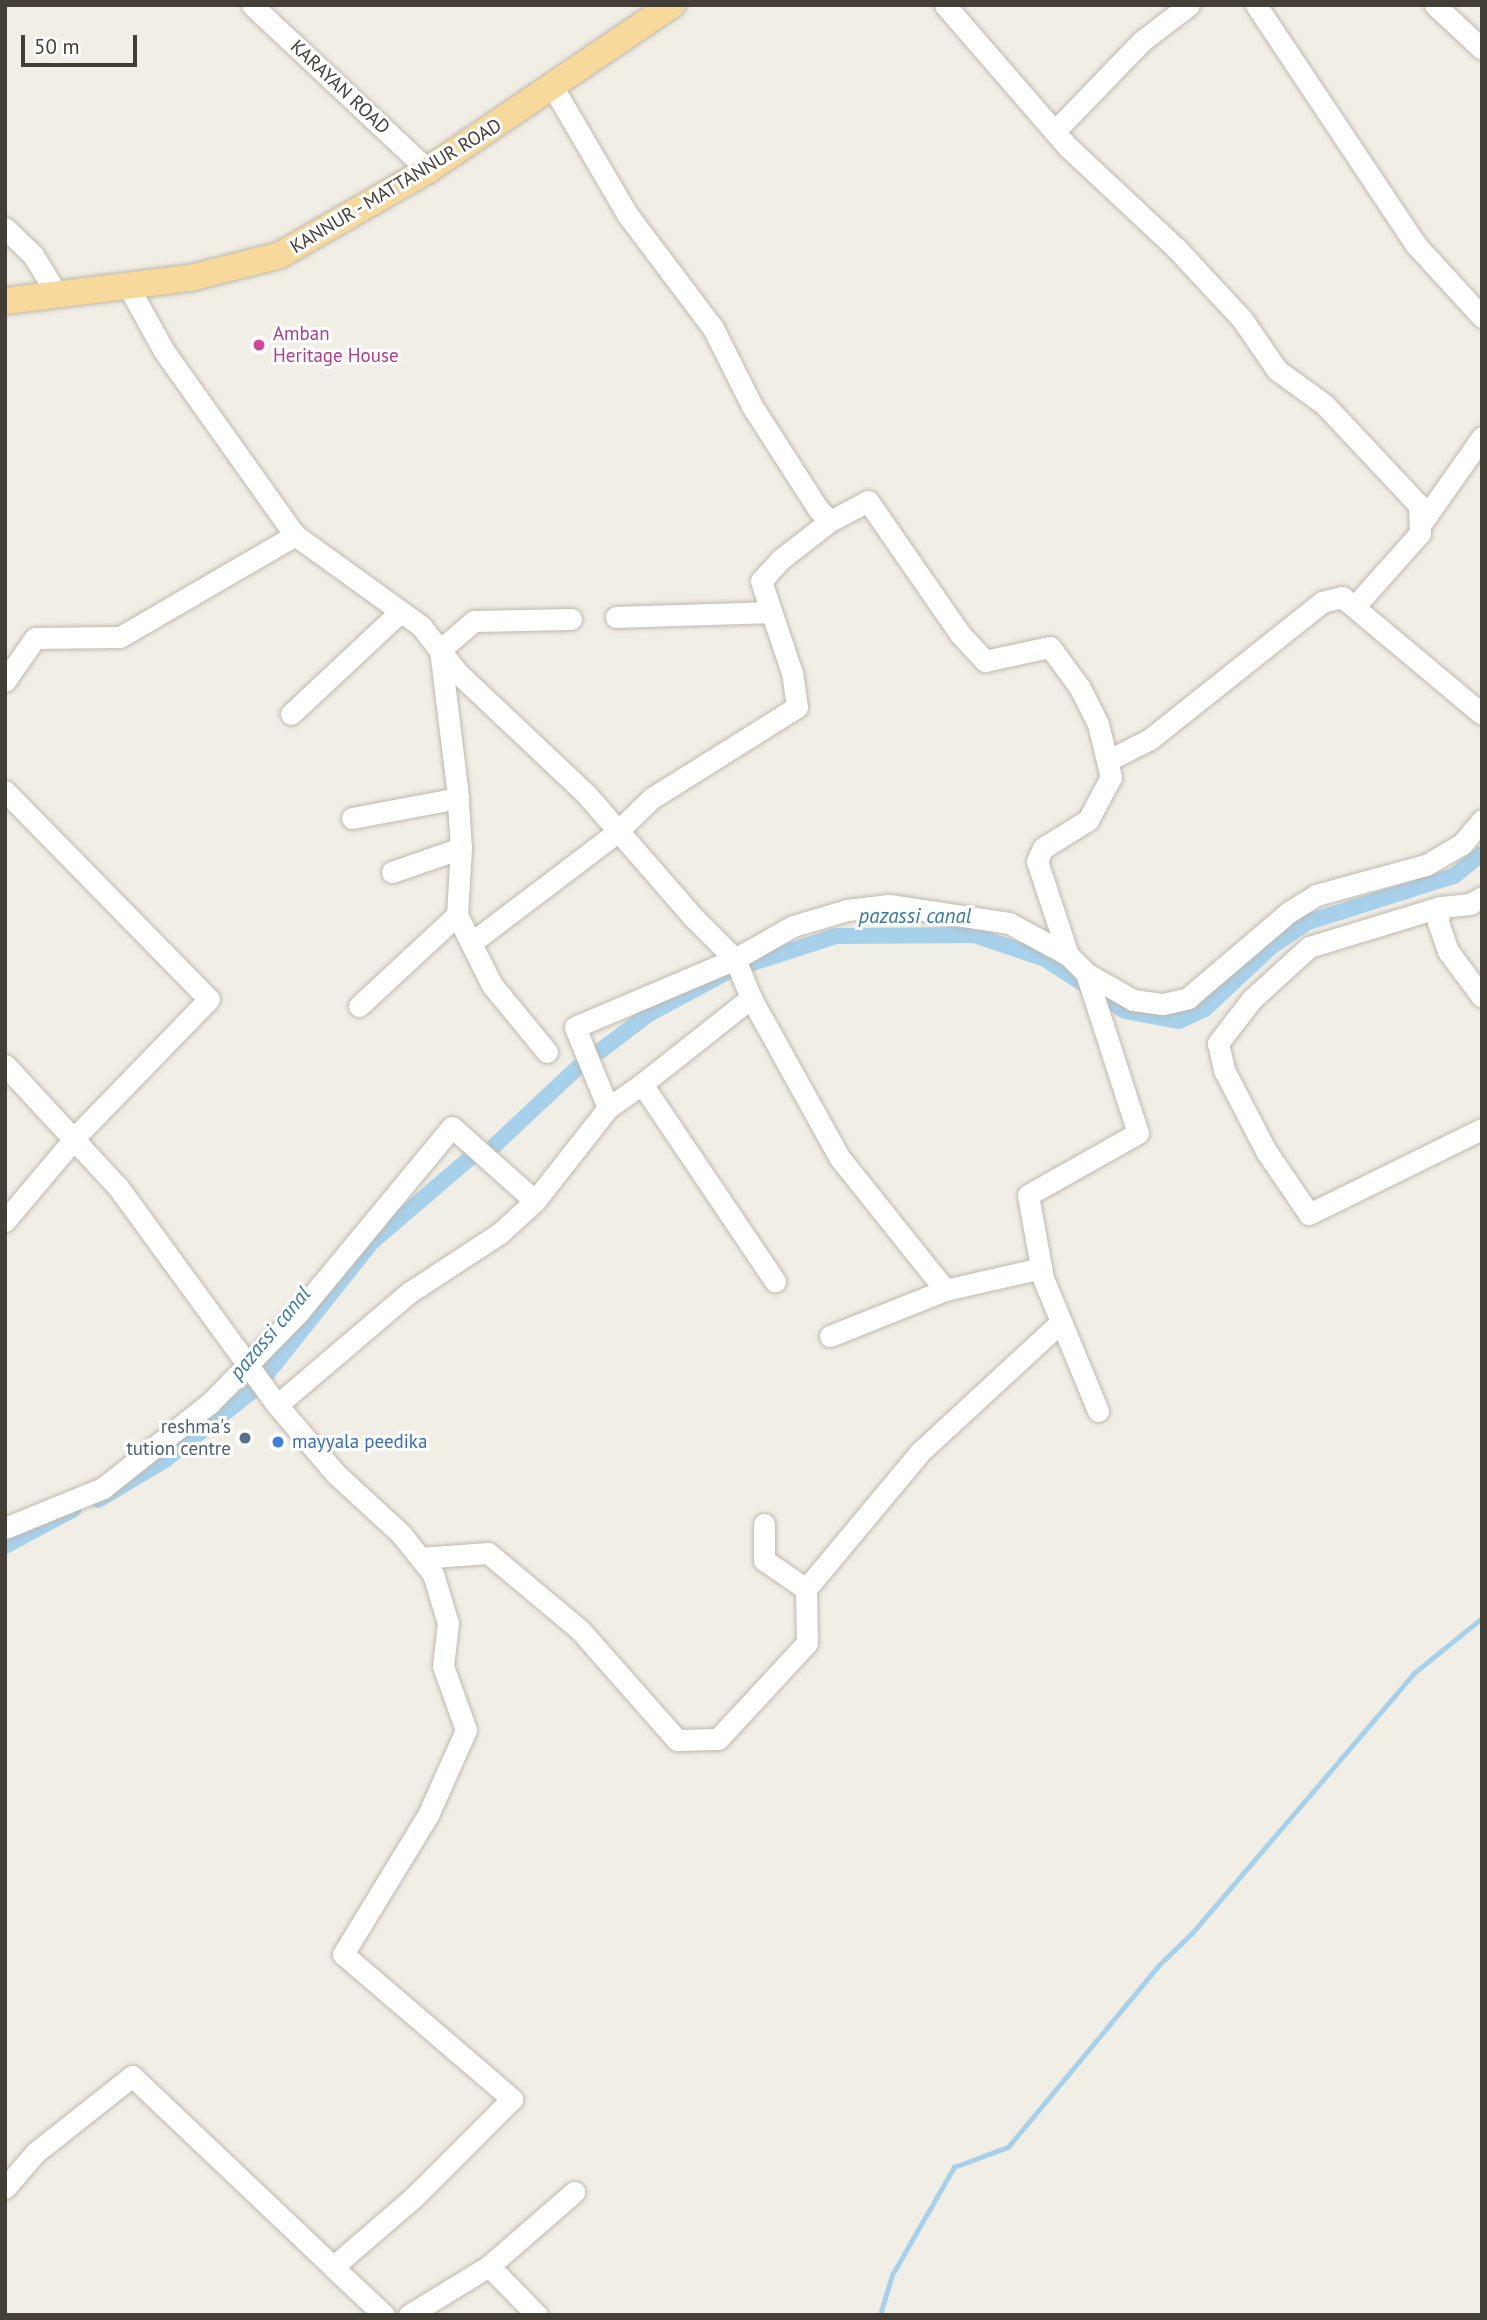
<!DOCTYPE html>
<html>
<head>
<meta charset="utf-8">
<style>
  body { margin:0 }
  #map { position:relative; width:1487px; height:2320px; overflow:hidden; background:#f1eee6; font-family:"PT Sans",sans-serif }
  div>[style] { position:absolute }
  .stream>* { height:4.5px; margin:-2.25px; padding:0 2.25px; transform-origin:2.25px; border-radius:2.25px; background:#a7d0ea }
  .canal>* { height:16px; margin:-8px; padding:0 8px; transform-origin:8px; border-radius:8px; background:#a7d0ea }
  .roads { filter:drop-shadow(0 0 2px #bfb8ac) drop-shadow(0 0 2px #bfb8ac) }
  .minor>* { height:21px; margin:-10.5px; padding:0 10.5px; transform-origin:10.5px; border-radius:10.5px; background:#fff }
  .major>* { height:26px; margin:-13px; padding:0 13px; transform-origin:13px; border-radius:13px; background:#f6d99b }
  .dots>* { width:19px; height:19px; translate:-50% -50%; box-sizing:border-box; border:4px solid #fff; border-radius:50% }
  span { translate:-50% -50%; white-space:nowrap; text-align:center; line-height:1.15; -webkit-text-stroke:6px #fff; paint-order:stroke }
  .street-label { font-size:19px; color:#433e36 }
  .hotel-label { font-size:19px; color:#b23c85 }
  .left { translate:0 -50%; text-align:left }
  .service-label { font-size:19px; color:#4e5e75 }
  .right { translate:-100% -50%; text-align:right }
  .shop-label { font-size:19px; color:#366cbe }
  .water-label { font-size:21px; color:#387aa6; font-style:italic }
  .frame { position:absolute; inset:0; border:7px solid #433e36; pointer-events:none }
  .scale { position:absolute; left:21px; top:35px; width:116px; height:32px; box-sizing:border-box; border:4px solid #433e36; border-top:0; padding-left:9px; font-size:21px; line-height:24px; white-space:nowrap; color:#433e36; -webkit-text-stroke:5px #fff; paint-order:stroke }
</style>
</head>
<body>
<div id="map">
  <div class="stream">
    <i style="left:880px;top:2315px;width:42px;rotate:-73.3deg"></i>
    <i style="left:892px;top:2275px;width:125px;rotate:-60.1deg"></i>
    <i style="left:954px;top:2167px;width:58px;rotate:-20.3deg"></i>
    <i style="left:1008px;top:2147px;width:236px;rotate:-50.3deg"></i>
    <i style="left:1159px;top:1965px;width:47px;rotate:-44.1deg"></i>
    <i style="left:1193px;top:1932px;width:340px;rotate:-49.5deg"></i>
    <i style="left:1414px;top:1673px;width:87px;rotate:-39deg"></i>
  </div>
  <div class="canal">
    <i style="left:600px;top:1051px;width:61px;rotate:-37.1deg"></i>
    <i style="left:649px;top:1014px;width:93px;rotate:-28.2deg"></i>
    <i style="left:731px;top:970px;width:110px;rotate:-17.9deg"></i>
    <i style="left:836px;top:936px;width:138px;rotate:-0.4deg"></i>
    <i style="left:974px;top:935px;width:75px;rotate:18.7deg"></i>
    <i style="left:1045px;top:959px;width:95px;rotate:33deg"></i>
    <i style="left:1125px;top:1011px;width:55px;rotate:10.5deg"></i>
    <i style="left:1179px;top:1021px;width:29px;rotate:-25deg"></i>
    <i style="left:1205px;top:1009px;width:92px;rotate:-43.2deg"></i>
    <i style="left:1272px;top:946px;width:43px;rotate:-33.7deg"></i>
    <i style="left:1308px;top:922px;width:153px;rotate:-17.5deg"></i>
    <i style="left:1454px;top:876px;width:36px;rotate:-39deg"></i>
    <i style="left:494px;top:1146px;width:114px;rotate:-43.2deg"></i>
    <i style="left:98px;top:1500px;width:78px;rotate:-30.8deg"></i>
    <i style="left:165px;top:1460px;width:115px;rotate:-38.3deg"></i>
    <i style="left:255px;top:1389px;width:188px;rotate:-51.5deg"></i>
    <i style="left:372px;top:1242px;width:129px;rotate:-40.6deg"></i>
    <i style="left:5px;top:1546px;width:78px;rotate:-28.2deg"></i>
  </div>
  <div class="roads">
    <div class="minor">
      <i style="left:252px;top:5px;width:241px;rotate:43.2deg"></i>
      <i style="left:945px;top:5px;width:188px;rotate:49.1deg"></i>
      <i style="left:1068px;top:147px;width:148px;rotate:43.1deg"></i>
      <i style="left:1176px;top:248px;width:97px;rotate:47.1deg"></i>
      <i style="left:1242px;top:319px;width:62px;rotate:55.5deg"></i>
      <i style="left:1277px;top:370px;width:58px;rotate:35.9deg"></i>
      <i style="left:1324px;top:404px;width:139px;rotate:46.8deg"></i>
      <i style="left:1419px;top:505px;width:28px;rotate:88deg"></i>
      <i style="left:1420px;top:533px;width:99px;rotate:131.7deg"></i>
      <i style="left:1256px;top:5px;width:288px;rotate:56.3deg"></i>
      <i style="left:1416px;top:245px;width:98px;rotate:47.5deg"></i>
      <i style="left:1435px;top:5px;width:64px;rotate:43.1deg"></i>
      <i style="left:554px;top:89px;width:145px;rotate:59.7deg"></i>
      <i style="left:627px;top:214px;width:143px;rotate:53deg"></i>
      <i style="left:713px;top:328px;width:87px;rotate:63.4deg"></i>
      <i style="left:752px;top:406px;width:122px;rotate:57.3deg"></i>
      <i style="left:818px;top:509px;width:17px;rotate:45deg"></i>
      <i style="left:830px;top:521px;width:43px;rotate:-27.8deg"></i>
      <i style="left:868px;top:501px;width:162px;rotate:55.3deg"></i>
      <i style="left:960px;top:634px;width:37px;rotate:47deg"></i>
      <i style="left:985px;top:661px;width:66px;rotate:-12.2deg"></i>
      <i style="left:1050px;top:647px;width:51px;rotate:53.8deg"></i>
      <i style="left:1080px;top:688px;width:40px;rotate:63.4deg"></i>
      <i style="left:1098px;top:724px;width:55px;rotate:76.2deg"></i>
      <i style="left:1111px;top:777px;width:49px;rotate:118.1deg"></i>
      <i style="left:1088px;top:820px;width:53px;rotate:148.1deg"></i>
      <i style="left:1043px;top:848px;width:14px;rotate:115deg"></i>
      <i style="left:1037px;top:861px;width:99px;rotate:71.7deg"></i>
      <i style="left:1055px;top:131px;width:125px;rotate:-46deg"></i>
      <i style="left:1142px;top:41px;width:59px;rotate:-37.5deg"></i>
      <i style="left:5px;top:228px;width:39px;rotate:44deg"></i>
      <i style="left:33px;top:255px;width:48px;rotate:58.6deg"></i>
      <i style="left:128px;top:286px;width:74px;rotate:61deg"></i>
      <i style="left:164px;top:351px;width:226px;rotate:54.6deg"></i>
      <i style="left:295px;top:535px;width:155px;rotate:35.8deg"></i>
      <i style="left:421px;top:626px;width:58px;rotate:52deg"></i>
      <i style="left:457px;top:672px;width:179px;rotate:43.4deg"></i>
      <i style="left:587px;top:795px;width:160px;rotate:49deg"></i>
      <i style="left:692px;top:916px;width:61px;rotate:45deg"></i>
      <i style="left:735px;top:959px;width:67px;rotate:-29.6deg"></i>
      <i style="left:793px;top:926px;width:56px;rotate:-16.5deg"></i>
      <i style="left:847px;top:910px;width:42px;rotate:-6.8deg"></i>
      <i style="left:889px;top:905px;width:121px;rotate:8.5deg"></i>
      <i style="left:1009px;top:923px;width:67px;rotate:28.5deg"></i>
      <i style="left:1068px;top:955px;width:25px;rotate:45deg"></i>
      <i style="left:1086px;top:973px;width:54px;rotate:29.9deg"></i>
      <i style="left:1133px;top:1000px;width:30px;rotate:8deg"></i>
      <i style="left:1163px;top:1004px;width:26px;rotate:-13deg"></i>
      <i style="left:1188px;top:998px;width:133px;rotate:-40.4deg"></i>
      <i style="left:1289px;top:912px;width:32px;rotate:-32deg"></i>
      <i style="left:1316px;top:895px;width:114px;rotate:-15.3deg"></i>
      <i style="left:1426px;top:865px;width:42px;rotate:-30.3deg"></i>
      <i style="left:1462px;top:844px;width:31px;rotate:-50deg"></i>
      <i style="left:1423px;top:521px;width:103px;rotate:-54.9deg"></i>
      <i style="left:616px;top:617px;width:155px;rotate:-1.8deg"></i>
      <i style="left:5px;top:681px;width:52px;rotate:-55.1deg"></i>
      <i style="left:35px;top:638px;width:85px;rotate:-0.7deg"></i>
      <i style="left:120px;top:637px;width:203px;rotate:-30.2deg"></i>
      <i style="left:291px;top:714px;width:149px;rotate:-43.1deg"></i>
      <i style="left:1107px;top:761px;width:48px;rotate:-27.1deg"></i>
      <i style="left:1150px;top:739px;width:220px;rotate:-38.5deg"></i>
      <i style="left:1322px;top:602px;width:21px;rotate:-14deg"></i>
      <i style="left:1342px;top:597px;width:182px;rotate:39.9deg"></i>
      <i style="left:5px;top:791px;width:291px;rotate:45.6deg"></i>
      <i style="left:209px;top:999px;width:187px;rotate:134.1deg"></i>
      <i style="left:79px;top:1133px;width:115px;rotate:130.1deg"></i>
      <i style="left:352px;top:818px;width:108px;rotate:-10.7deg"></i>
      <i style="left:392px;top:872px;width:73px;rotate:-19.2deg"></i>
      <i style="left:1482px;top:897px;width:14px;rotate:150deg"></i>
      <i style="left:1470px;top:904px;width:30px;rotate:174deg"></i>
      <i style="left:1440px;top:907px;width:137px;rotate:163deg"></i>
      <i style="left:1309px;top:947px;width:77px;rotate:137.6deg"></i>
      <i style="left:1252px;top:999px;width:56px;rotate:127.7deg"></i>
      <i style="left:1218px;top:1043px;width:28px;rotate:77deg"></i>
      <i style="left:1224px;top:1070px;width:91px;rotate:62.6deg"></i>
      <i style="left:1266px;top:1151px;width:76px;rotate:55.7deg"></i>
      <i style="left:1309px;top:1214px;width:193px;rotate:-26.2deg"></i>
      <i style="left:1440px;top:907px;width:15px;rotate:98deg"></i>
      <i style="left:1438px;top:922px;width:31px;rotate:71deg"></i>
      <i style="left:1448px;top:951px;width:57px;rotate:53.5deg"></i>
      <i style="left:471px;top:943px;width:183px;rotate:-37.2deg"></i>
      <i style="left:617px;top:832px;width:49px;rotate:-44.2deg"></i>
      <i style="left:652px;top:798px;width:171px;rotate:-32.1deg"></i>
      <i style="left:797px;top:707px;width:34px;rotate:-98deg"></i>
      <i style="left:792px;top:673px;width:97px;rotate:-108.6deg"></i>
      <i style="left:761px;top:581px;width:30px;rotate:-48deg"></i>
      <i style="left:781px;top:559px;width:62px;rotate:-37.8deg"></i>
      <i style="left:1086px;top:973px;width:168px;rotate:72deg"></i>
      <i style="left:1138px;top:1133px;width:126px;rotate:150.6deg"></i>
      <i style="left:1028px;top:1195px;width:84px;rotate:79.8deg"></i>
      <i style="left:1043px;top:1278px;width:144px;rotate:67.5deg"></i>
      <i style="left:359px;top:1006px;width:134px;rotate:-42.9deg"></i>
      <i style="left:547px;top:1052px;width:87px;rotate:-129.4deg"></i>
      <i style="left:492px;top:985px;width:78px;rotate:-116.6deg"></i>
      <i style="left:457px;top:915px;width:67px;rotate:-86.6deg"></i>
      <i style="left:461px;top:848px;width:60px;rotate:-93.8deg"></i>
      <i style="left:457px;top:788px;width:139px;rotate:-97deg"></i>
      <i style="left:440px;top:650px;width:45px;rotate:-40.5deg"></i>
      <i style="left:474px;top:621px;width:97px;rotate:-1.2deg"></i>
      <i style="left:5px;top:1065px;width:166px;rotate:47.2deg"></i>
      <i style="left:118px;top:1187px;width:270px;rotate:53.9deg"></i>
      <i style="left:277px;top:1405px;width:89px;rotate:49.5deg"></i>
      <i style="left:335px;top:1473px;width:90px;rotate:42.7deg"></i>
      <i style="left:401px;top:1534px;width:51px;rotate:51.3deg"></i>
      <i style="left:433px;top:1574px;width:51px;rotate:73deg"></i>
      <i style="left:448px;top:1623px;width:43px;rotate:96.6deg"></i>
      <i style="left:443px;top:1666px;width:68px;rotate:70.2deg"></i>
      <i style="left:466px;top:1730px;width:93px;rotate:114.1deg"></i>
      <i style="left:428px;top:1815px;width:163px;rotate:121.4deg"></i>
      <i style="left:343px;top:1954px;width:223px;rotate:40.6deg"></i>
      <i style="left:512px;top:2099px;width:139px;rotate:135deg"></i>
      <i style="left:414px;top:2197px;width:107px;rotate:139.2deg"></i>
      <i style="left:333px;top:2267px;width:70px;rotate:43.3deg"></i>
      <i style="left:642px;top:1084px;width:139px;rotate:-38.3deg"></i>
      <i style="left:608px;top:1108px;width:42px;rotate:-35.2deg"></i>
      <i style="left:642px;top:1084px;width:238px;rotate:56deg"></i>
      <i style="left:830px;top:1336px;width:124px;rotate:-21.8deg"></i>
      <i style="left:945px;top:1290px;width:99px;rotate:-12.8deg"></i>
      <i style="left:277px;top:1405px;width:175px;rotate:-40.4deg"></i>
      <i style="left:410px;top:1292px;width:108px;rotate:-33.2deg"></i>
      <i style="left:500px;top:1233px;width:47px;rotate:-42.4deg"></i>
      <i style="left:764px;top:1524px;width:36px;rotate:90deg"></i>
      <i style="left:764px;top:1560px;width:51px;rotate:34.6deg"></i>
      <i style="left:806px;top:1589px;width:178px;rotate:-50.2deg"></i>
      <i style="left:920px;top:1452px;width:192px;rotate:-42.7deg"></i>
      <i style="left:5px;top:1528px;width:106px;rotate:-22.2deg"></i>
      <i style="left:103px;top:1488px;width:137px;rotate:-38.5deg"></i>
      <i style="left:210px;top:1403px;width:126px;rotate:-45.6deg"></i>
      <i style="left:298px;top:1313px;width:241px;rotate:-50.4deg"></i>
      <i style="left:452px;top:1127px;width:111px;rotate:41.7deg"></i>
      <i style="left:535px;top:1201px;width:118px;rotate:-51.9deg"></i>
      <i style="left:608px;top:1108px;width:87px;rotate:-112.2deg"></i>
      <i style="left:575px;top:1027px;width:174px;rotate:-23deg"></i>
      <i style="left:735px;top:959px;width:42px;rotate:67.7deg"></i>
      <i style="left:751px;top:998px;width:182px;rotate:61deg"></i>
      <i style="left:839px;top:1157px;width:170px;rotate:51.4deg"></i>
      <i style="left:420px;top:1558px;width:68px;rotate:-4.2deg"></i>
      <i style="left:488px;top:1553px;width:120px;rotate:39.9deg"></i>
      <i style="left:580px;top:1630px;width:147px;rotate:48.6deg"></i>
      <i style="left:677px;top:1740px;width:41px;rotate:-1.4deg"></i>
      <i style="left:718px;top:1739px;width:131px;rotate:-47.2deg"></i>
      <i style="left:807px;top:1643px;width:54px;rotate:-91.1deg"></i>
      <i style="left:5px;top:2188px;width:46px;rotate:-49.4deg"></i>
      <i style="left:35px;top:2153px;width:124px;rotate:-38.4deg"></i>
      <i style="left:132px;top:2076px;width:277px;rotate:43.5deg"></i>
      <i style="left:409px;top:2315px;width:94px;rotate:-31.5deg"></i>
      <i style="left:537px;top:2315px;width:69px;rotate:-134.4deg"></i>
      <i style="left:489px;top:2266px;width:113px;rotate:-41deg"></i>
    </div>
    <div class="major">
      <i style="left:5px;top:301px;width:186px;rotate:-7.1deg"></i>
      <i style="left:190px;top:278px;width:93px;rotate:-14.3deg"></i>
      <i style="left:280px;top:255px;width:171px;rotate:-29.9deg"></i>
      <i style="left:428px;top:170px;width:295px;rotate:-34.1deg"></i>
    </div>
  </div>
  <div class="dots">
    <i style="left:259px;top:345px;background:#d1479c"></i>
    <i style="left:245px;top:1438px;background:#5c6f8a"></i>
    <i style="left:278px;top:1442px;background:#3f7fe0"></i>
  </div>
  <div class="street-label">
    <span style="left:340px;top:87px;rotate:43deg">KARAYAN ROAD</span>
    <span style="left:396px;top:186px;rotate:-31deg">KANNUR - MATTANNUR ROAD</span>
  </div>
  <div class="hotel-label">
    <span class="left" style="left:273px;top:345px">Amban<br>Heritage House</span>
  </div>
  <div class="service-label">
    <span class="right" style="left:231px;top:1438px">reshma's<br>tution centre</span>
  </div>
  <div class="shop-label">
    <span class="left" style="left:292px;top:1442px">mayyala peedika</span>
  </div>
  <div class="water-label">
    <span style="left:915px;top:916px">pazassi canal</span>
    <span style="left:270px;top:1333px;rotate:-50deg">pazassi canal</span>
  </div>
  <div class="frame"></div>
  <div class="scale">50 m</div>
</div>
</body>
</html>
